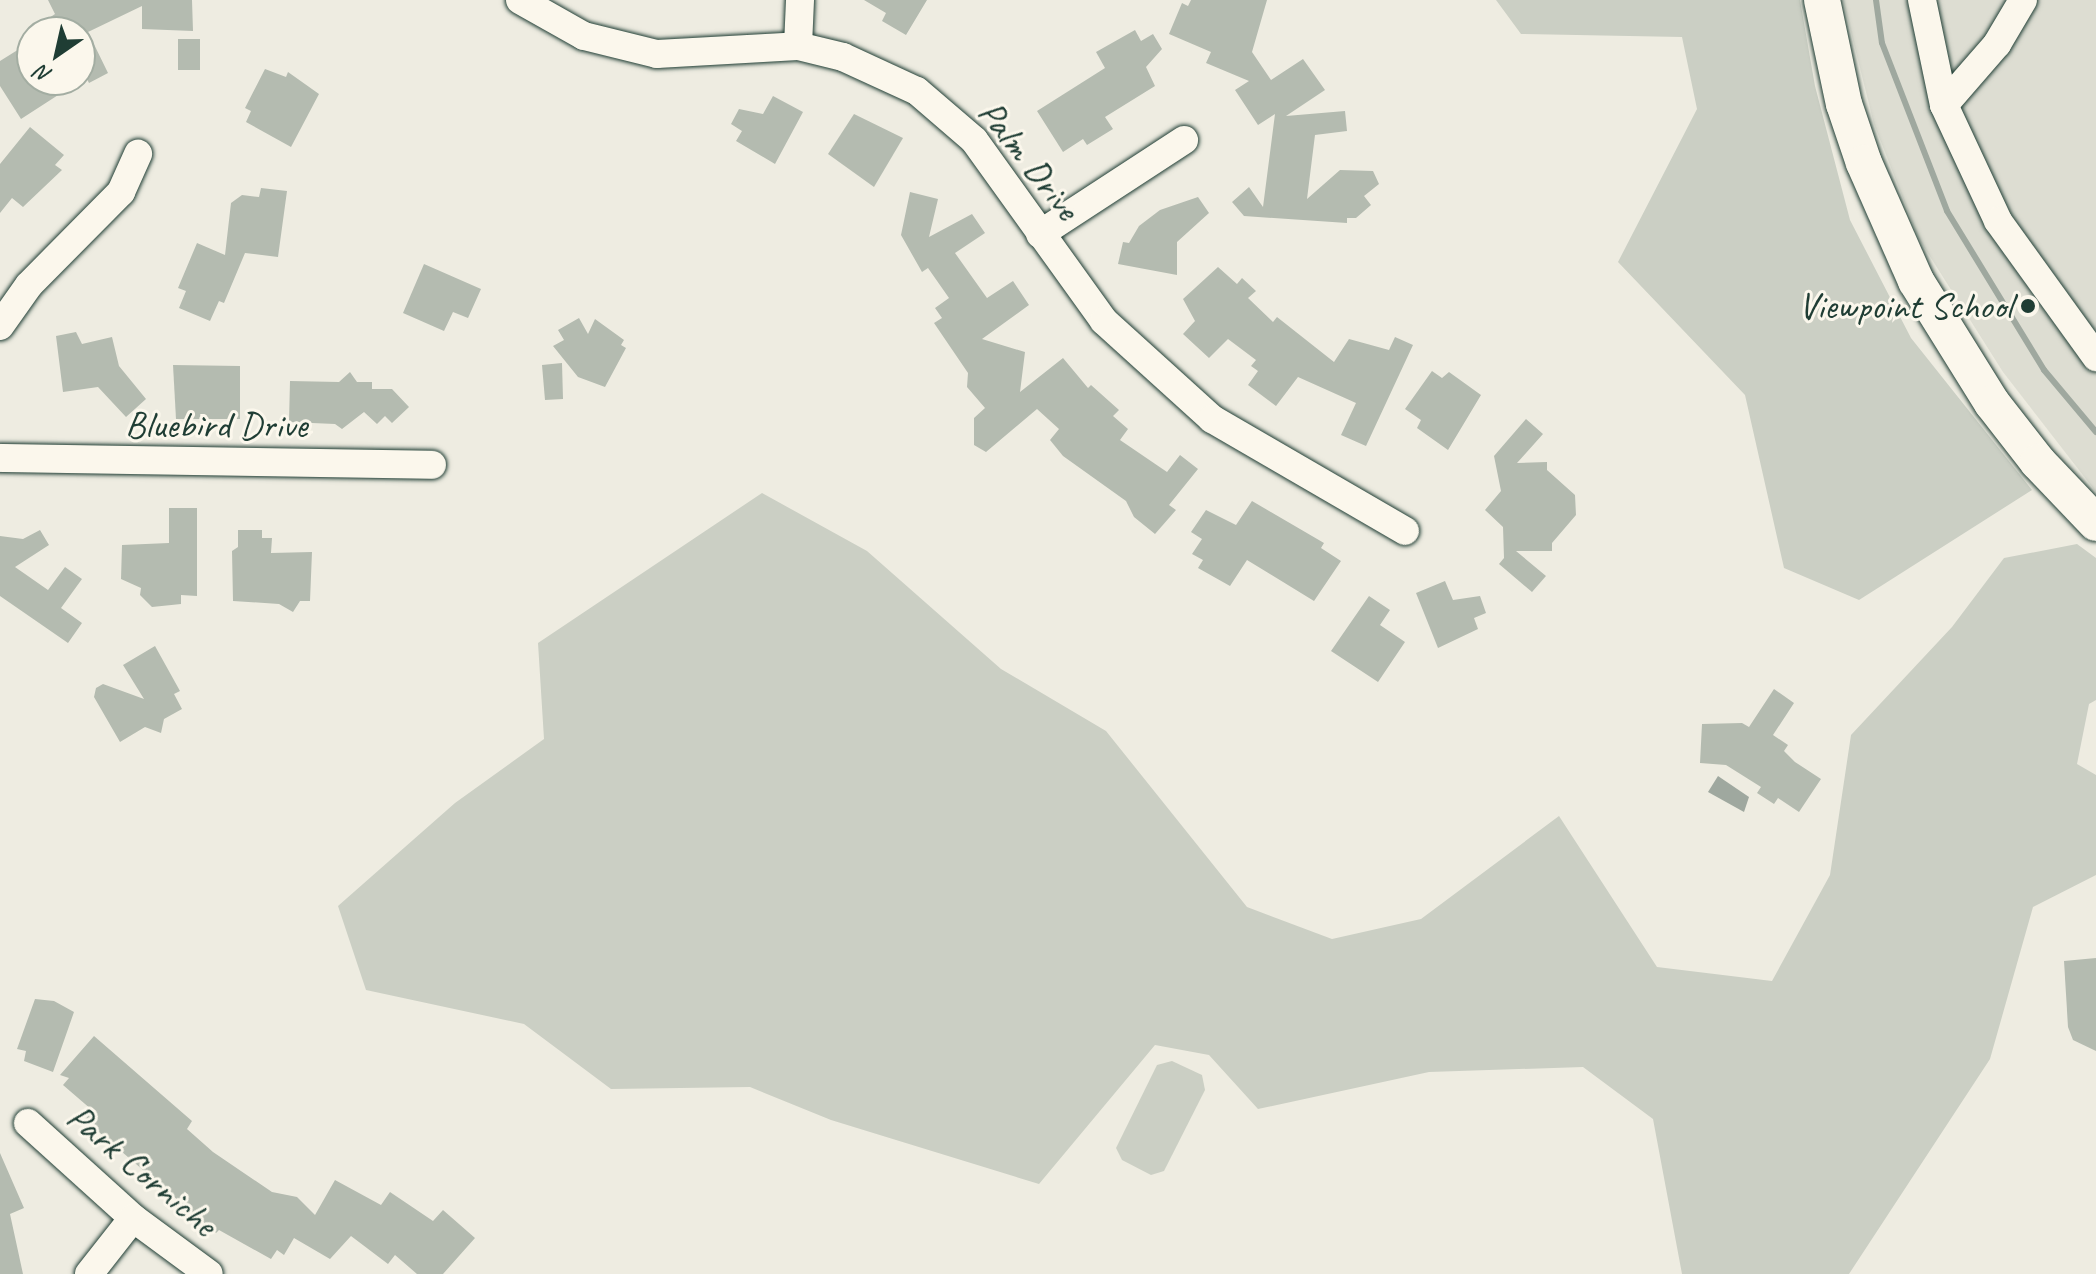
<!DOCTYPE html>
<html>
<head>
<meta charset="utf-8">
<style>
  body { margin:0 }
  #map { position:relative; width:2096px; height:1274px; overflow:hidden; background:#eeece1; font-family:Caveat,sans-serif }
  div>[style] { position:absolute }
  .built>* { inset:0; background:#ddddd2 }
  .green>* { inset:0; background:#cbcfc4 }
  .water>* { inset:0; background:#9fa89f }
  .stream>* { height:6px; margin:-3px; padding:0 3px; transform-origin:3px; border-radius:3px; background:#9fa89f }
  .building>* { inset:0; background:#b4bbb0 }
  .roads { filter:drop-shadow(0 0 2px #1f3d34) drop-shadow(0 0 2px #1f3d34) }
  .minor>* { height:28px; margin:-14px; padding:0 14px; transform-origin:14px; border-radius:14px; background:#fbf7ec }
  .major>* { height:36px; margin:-18px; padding:0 18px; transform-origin:18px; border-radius:18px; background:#fbf7ec }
  .dots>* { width:22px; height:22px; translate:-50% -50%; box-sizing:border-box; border:4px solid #fbf7ec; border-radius:50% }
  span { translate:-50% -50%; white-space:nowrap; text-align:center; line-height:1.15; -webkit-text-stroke:6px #fbf7ec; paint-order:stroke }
  .street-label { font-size:38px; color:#1f3d34 }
  .poi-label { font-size:38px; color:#1f3d34 }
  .right { translate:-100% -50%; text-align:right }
  .north { position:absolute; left:16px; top:16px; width:80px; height:80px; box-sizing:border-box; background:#fbf7ec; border:2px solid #a3ada2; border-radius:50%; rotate:214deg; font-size:22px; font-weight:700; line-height:32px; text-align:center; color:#1f3d34 }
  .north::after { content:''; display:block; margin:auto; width:28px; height:36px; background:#1f3d34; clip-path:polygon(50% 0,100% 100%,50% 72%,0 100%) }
</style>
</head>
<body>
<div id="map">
  <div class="built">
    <i style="clip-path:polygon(1843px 0,2096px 0,2096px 492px,2003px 372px,1919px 239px,1874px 124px)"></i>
  </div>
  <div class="green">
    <i style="clip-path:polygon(1496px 0,1800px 0,1815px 86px,1850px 220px,1911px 338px,2032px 490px,1859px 600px,1784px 568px,1745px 395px,1618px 262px,1697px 109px,1682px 37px,1521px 34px)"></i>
    <i style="clip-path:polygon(762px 493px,867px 551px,1001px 669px,1106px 731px,1247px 907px,1332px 939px,1421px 919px,1559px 816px,1657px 967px,1772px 981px,1830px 875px,1851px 735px,1952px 627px,2004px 558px,2077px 544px,2096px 558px,2096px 700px,2089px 704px,2077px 764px,2096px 775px,2096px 875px,2033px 907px,1990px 1059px,1849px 1274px,1682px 1274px,1653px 1119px,1583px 1067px,1429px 1072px,1258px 1109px,1209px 1055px,1155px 1045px,1039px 1184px,831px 1120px,750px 1087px,611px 1089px,524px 1024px,366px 990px,338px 906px,455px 803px,544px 739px,538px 643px)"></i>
    <i style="clip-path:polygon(1172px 1061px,1202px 1075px,1205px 1090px,1164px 1171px,1151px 1175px,1122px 1160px,1116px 1148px,1157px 1065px)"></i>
  </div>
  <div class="water">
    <i style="clip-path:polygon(1718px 776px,1749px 797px,1744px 812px,1708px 792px)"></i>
  </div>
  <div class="stream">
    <i style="left:1876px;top:0;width:43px;rotate:82.1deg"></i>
    <i style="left:1882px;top:43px;width:180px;rotate:68.8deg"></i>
    <i style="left:1947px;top:211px;width:186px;rotate:58.6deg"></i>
    <i style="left:2044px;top:370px;width:81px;rotate:50deg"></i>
  </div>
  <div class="building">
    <i style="clip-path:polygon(48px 0,192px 0,193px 31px,142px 29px,142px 6px,88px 32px,108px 73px,89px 83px,86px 77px,21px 119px,0 86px,0 61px,32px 41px,32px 80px,80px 80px,80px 32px,28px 32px,55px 14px)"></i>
    <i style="clip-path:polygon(864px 0,927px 0,906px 35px,882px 21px,886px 13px)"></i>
    <i style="clip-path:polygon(1191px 0,1267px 0,1252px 52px,1271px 80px,1303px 59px,1325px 90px,1286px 116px,1345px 111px,1347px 131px,1315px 135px,1307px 199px,1340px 170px,1373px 171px,1379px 184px,1364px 196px,1371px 205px,1356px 218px,1347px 218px,1347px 223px,1244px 216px,1232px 202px,1249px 187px,1263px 207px,1275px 114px,1258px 125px,1235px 90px,1249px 81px,1206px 63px,1211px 52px,1169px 34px,1182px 3px,1188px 6px)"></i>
    <i style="clip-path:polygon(1135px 30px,1141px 41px,1153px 34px,1162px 49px,1146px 67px,1155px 86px,1105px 117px,1113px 129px,1087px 145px,1083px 139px,1063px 152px,1037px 111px,1105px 68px,1096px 52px)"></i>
    <i style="clip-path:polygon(178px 39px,200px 39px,200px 70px,178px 70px)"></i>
    <i style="clip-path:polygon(265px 69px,286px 77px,288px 72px,319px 94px,291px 147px,246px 122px,251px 111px,245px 108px)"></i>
    <i style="clip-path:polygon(773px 96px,803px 112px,775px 164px,736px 141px,742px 131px,731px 124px,739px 109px,763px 114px)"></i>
    <i style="clip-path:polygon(854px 114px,903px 138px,874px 187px,828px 154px)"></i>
    <i style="clip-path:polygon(30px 127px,64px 155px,55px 165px,62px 170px,23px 207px,12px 198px,0 213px,0 164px)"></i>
    <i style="clip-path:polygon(261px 188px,287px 191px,278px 257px,245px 253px,224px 303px,219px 301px,210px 321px,179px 308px,186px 291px,178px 288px,197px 243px,225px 255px,231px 203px,242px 195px,259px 197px)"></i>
    <i style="clip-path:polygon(910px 192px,938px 199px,929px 237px,972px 214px,985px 233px,955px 253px,987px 298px,1013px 281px,1029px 305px,982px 339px,1025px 352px,1020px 392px,1063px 358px,1088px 388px,1091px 385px,1119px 410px,1113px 416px,1128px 429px,1120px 440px,1167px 472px,1180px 455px,1198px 469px,1169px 505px,1176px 510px,1155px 534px,1134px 517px,1126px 501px,1063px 456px,1050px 440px,1059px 429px,1037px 409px,986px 452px,974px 445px,974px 418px,985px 408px,967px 387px,968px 373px,934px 323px,942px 318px,935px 308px,949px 298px,928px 268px,922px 272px,901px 235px)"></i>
    <i style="clip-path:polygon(1198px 197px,1209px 213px,1177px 242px,1177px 275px,1118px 264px,1123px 242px,1129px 243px,1139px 226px,1160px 210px)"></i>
    <i style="clip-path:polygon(424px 264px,481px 289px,468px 318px,453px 312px,444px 331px,403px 313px)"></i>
    <i style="clip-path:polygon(1218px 267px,1237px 284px,1242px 278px,1256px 291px,1248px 298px,1273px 322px,1277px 317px,1334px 362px,1349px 339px,1389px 350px,1395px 337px,1413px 345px,1366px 446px,1341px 435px,1356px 403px,1298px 377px,1276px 406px,1248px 385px,1258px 371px,1251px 366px,1256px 360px,1228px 339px,1209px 358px,1183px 334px,1195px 321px,1183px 299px)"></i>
    <i style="clip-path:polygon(579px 318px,588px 334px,595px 319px,624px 340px,621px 345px,626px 348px,605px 387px,578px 377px,553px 346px,564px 340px,558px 330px)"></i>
    <i style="clip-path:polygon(76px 332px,82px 344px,112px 337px,119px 366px,146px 399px,126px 417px,98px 387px,63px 392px,56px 336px)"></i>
    <i style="clip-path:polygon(562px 363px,563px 399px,545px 400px,542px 365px)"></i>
    <i style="clip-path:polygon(173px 365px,240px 366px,240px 419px,176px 419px)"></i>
    <i style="clip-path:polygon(1432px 371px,1442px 378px,1449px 372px,1481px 395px,1448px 450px,1417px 428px,1421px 420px,1405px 409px)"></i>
    <i style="clip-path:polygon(350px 372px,357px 382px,372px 382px,372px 389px,392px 389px,409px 407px,392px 423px,385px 416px,377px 424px,364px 412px,342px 429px,335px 424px,289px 422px,290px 381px,339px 382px)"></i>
    <i style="clip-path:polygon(1526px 419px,1543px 434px,1517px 463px,1547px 462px,1547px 470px,1575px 495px,1576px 515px,1552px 543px,1552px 551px,1516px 551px,1546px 576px,1532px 592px,1499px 564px,1504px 558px,1503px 527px,1485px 510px,1501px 491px,1494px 456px)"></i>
    <i style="clip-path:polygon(1252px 501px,1324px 543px,1321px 548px,1341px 561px,1314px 601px,1247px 560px,1230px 586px,1198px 568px,1203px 560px,1192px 554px,1202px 539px,1191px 532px,1206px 510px,1236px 525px)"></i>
    <i style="clip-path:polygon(169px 508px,197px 508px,197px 596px,181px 595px,181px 604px,152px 607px,140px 595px,141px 588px,121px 579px,122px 545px,169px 543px)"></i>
    <i style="clip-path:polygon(40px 530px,49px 545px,15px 567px,48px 590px,65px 567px,82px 579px,61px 608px,82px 623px,68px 643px,0 596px,0 536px,23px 539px)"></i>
    <i style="clip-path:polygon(238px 530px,262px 530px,262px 538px,272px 538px,271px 553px,312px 552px,310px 601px,300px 601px,293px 612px,279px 604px,233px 601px,232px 551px,238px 547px)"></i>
    <i style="clip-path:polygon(1445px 581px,1453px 600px,1480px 596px,1486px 613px,1474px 618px,1478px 629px,1438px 648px,1416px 593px)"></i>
    <i style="clip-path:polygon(1369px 596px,1390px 610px,1380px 625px,1405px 642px,1378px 682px,1331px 651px)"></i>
    <i style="clip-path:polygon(155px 646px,180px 691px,174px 694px,182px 709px,164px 719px,161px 733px,145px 727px,120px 742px,94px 697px,96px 688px,103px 684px,144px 699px,123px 665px)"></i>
    <i style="clip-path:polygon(1774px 689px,1794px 703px,1773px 735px,1788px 745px,1784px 751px,1795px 762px,1821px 779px,1799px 812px,1778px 798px,1774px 804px,1757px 793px,1761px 787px,1726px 765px,1700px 763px,1702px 724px,1742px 723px,1749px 727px)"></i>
    <i style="clip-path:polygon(2096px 958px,2096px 1051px,2073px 1040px,2068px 1027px,2064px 961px)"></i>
    <i style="clip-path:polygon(35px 999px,54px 1001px,74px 1012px,53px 1072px,24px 1061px,26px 1051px,17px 1049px)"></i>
    <i style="clip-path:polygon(94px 1036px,192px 1121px,187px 1129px,213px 1152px,272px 1192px,297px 1197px,315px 1215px,335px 1180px,381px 1205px,390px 1192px,433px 1221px,443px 1210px,475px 1238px,443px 1274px,417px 1274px,395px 1255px,388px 1264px,351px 1236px,330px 1259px,294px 1238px,284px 1255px,277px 1250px,271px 1259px,219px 1230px,216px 1233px,85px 1120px,92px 1110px,63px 1085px,69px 1078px,60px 1075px)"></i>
    <i style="clip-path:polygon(0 1153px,24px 1208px,10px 1214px,23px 1274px,0 1274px)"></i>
  </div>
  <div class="roads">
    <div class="minor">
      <i style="left:520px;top:0;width:73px;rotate:29.4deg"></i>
      <i style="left:584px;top:36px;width:75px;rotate:13.9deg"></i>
      <i style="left:657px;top:54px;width:141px;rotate:-3.2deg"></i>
      <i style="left:798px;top:46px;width:46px;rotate:13.7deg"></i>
      <i style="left:843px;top:57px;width:81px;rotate:24.7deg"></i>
      <i style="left:917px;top:91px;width:75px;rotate:40.7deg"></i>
      <i style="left:974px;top:140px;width:223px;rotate:54.3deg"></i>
      <i style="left:1104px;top:321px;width:146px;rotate:42.2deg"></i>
      <i style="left:1212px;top:419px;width:223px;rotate:30.1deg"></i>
      <i style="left:1922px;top:0;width:107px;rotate:78.2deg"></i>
      <i style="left:1944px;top:105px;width:128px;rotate:65deg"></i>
      <i style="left:1998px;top:221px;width:168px;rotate:54.2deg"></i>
      <i style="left:798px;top:46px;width:46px;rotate:-87.5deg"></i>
      <i style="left:1944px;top:105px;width:81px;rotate:-49deg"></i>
      <i style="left:1997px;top:44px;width:51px;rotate:-59.4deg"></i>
      <i style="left:1040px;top:234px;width:172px;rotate:-33.1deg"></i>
      <i style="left:0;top:326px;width:50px;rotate:-54.7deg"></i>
      <i style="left:29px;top:285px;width:131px;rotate:-45.3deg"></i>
      <i style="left:121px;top:192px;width:42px;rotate:-65.9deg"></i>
      <i style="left:0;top:458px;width:432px;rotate:0.9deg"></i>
      <i style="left:28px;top:1123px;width:142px;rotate:42.1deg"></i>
      <i style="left:133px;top:1218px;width:94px;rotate:36.4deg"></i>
      <i style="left:89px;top:1274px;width:71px;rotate:-51.8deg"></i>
    </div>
    <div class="major">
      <i style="left:1822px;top:0;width:106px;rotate:78.1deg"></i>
      <i style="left:1844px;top:104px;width:62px;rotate:71.3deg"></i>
      <i style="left:1864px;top:163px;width:129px;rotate:66.2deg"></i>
      <i style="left:1916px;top:281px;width:144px;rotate:58.1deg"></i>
      <i style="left:1992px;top:403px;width:75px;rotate:52.1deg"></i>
      <i style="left:2038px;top:462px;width:84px;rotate:46.4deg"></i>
    </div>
  </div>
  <div class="dots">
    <i style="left:2028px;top:306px;background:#1f3d34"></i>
  </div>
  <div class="street-label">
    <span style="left:1029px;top:160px;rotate:52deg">Palm Drive</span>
    <span style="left:216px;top:425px">Bluebird Drive</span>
    <span style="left:142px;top:1170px;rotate:40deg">Park Corniche</span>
  </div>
  <div class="poi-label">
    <span class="right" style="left:2012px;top:306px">Viewpoint School</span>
  </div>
  <div class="north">N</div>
</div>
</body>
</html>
